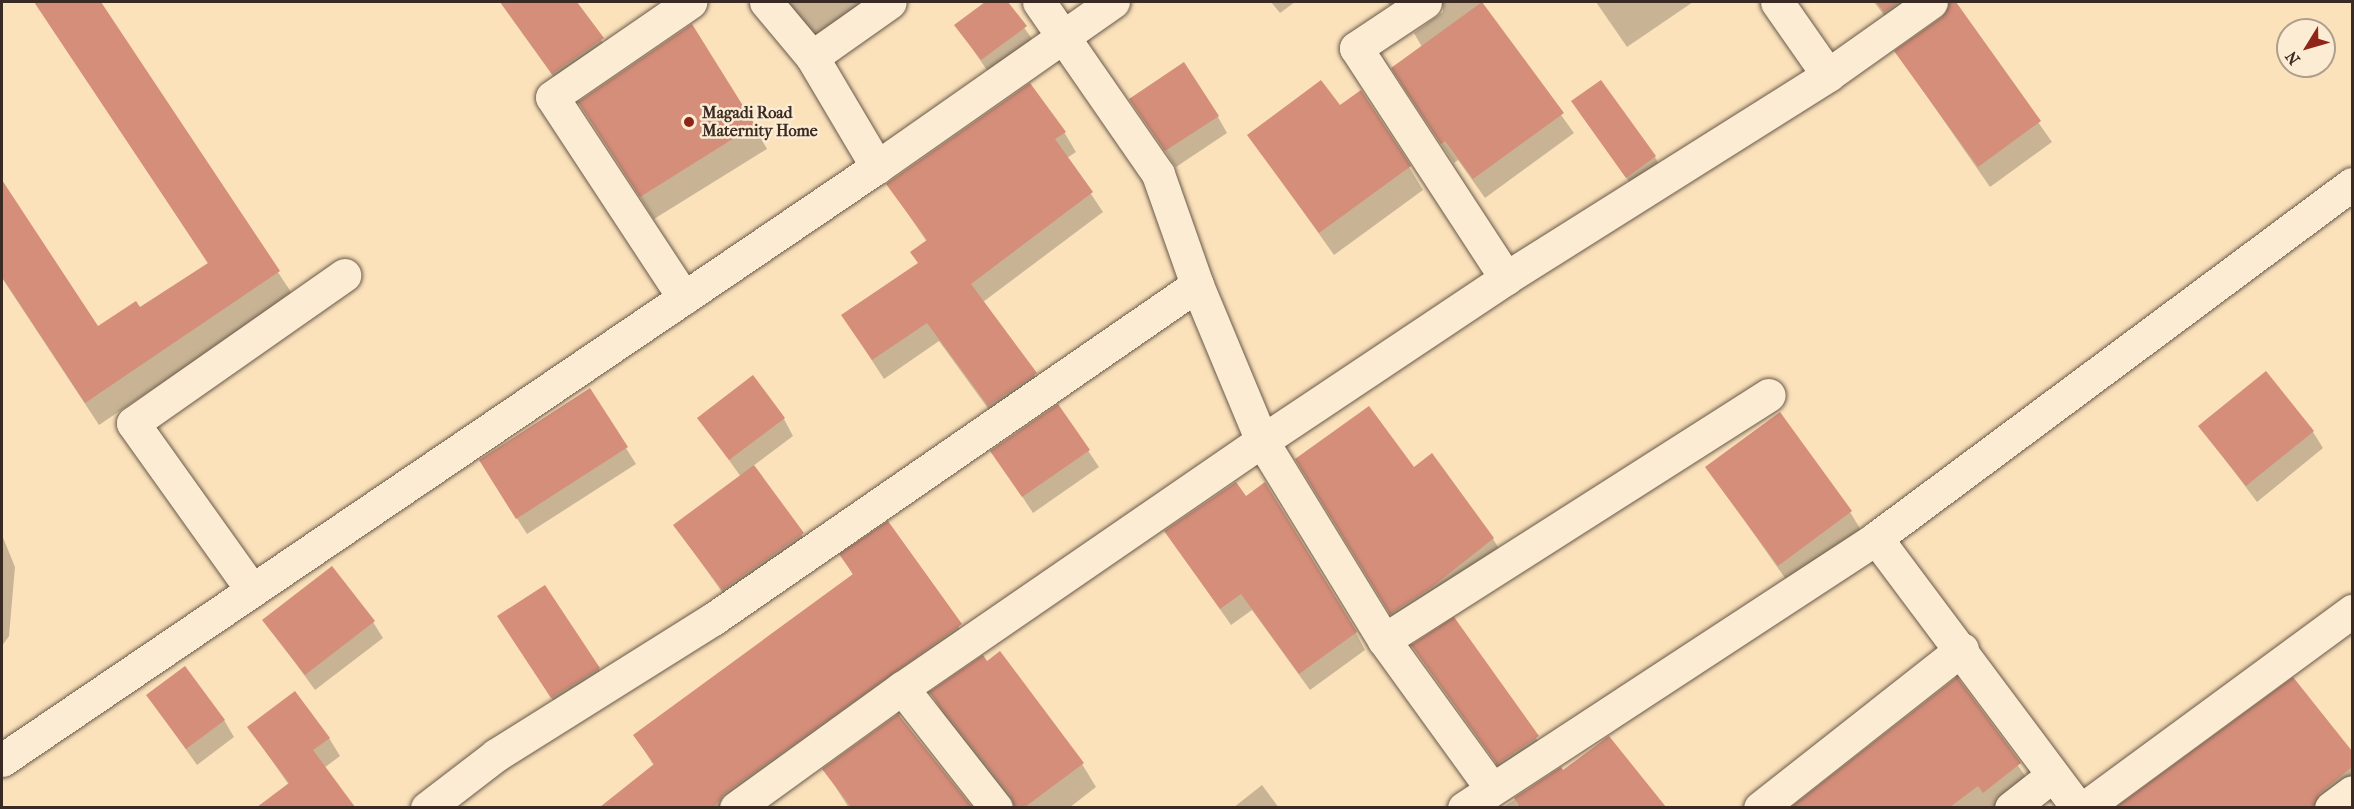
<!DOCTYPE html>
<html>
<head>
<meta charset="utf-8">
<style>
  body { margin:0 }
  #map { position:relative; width:2354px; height:809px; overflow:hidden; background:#fbe2bb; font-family:"IM FELL French Canon",serif }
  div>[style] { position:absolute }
  .shadow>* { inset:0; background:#0003 }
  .building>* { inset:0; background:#d58e7a }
  .roads { filter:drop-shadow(0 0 2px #6a594a) drop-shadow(0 0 2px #6a594a) }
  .minor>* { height:33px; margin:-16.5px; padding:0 16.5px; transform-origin:16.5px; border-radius:16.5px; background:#fcecd3 }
  .dots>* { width:16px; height:16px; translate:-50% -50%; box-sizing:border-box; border:3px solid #fcecd3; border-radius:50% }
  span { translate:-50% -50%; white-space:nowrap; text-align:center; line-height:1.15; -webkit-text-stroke:5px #fcecd3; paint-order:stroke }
  .poi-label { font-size:16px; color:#392b24; font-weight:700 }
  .left { translate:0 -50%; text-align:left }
  .frame { position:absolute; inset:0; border:3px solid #392b24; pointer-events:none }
  .north { position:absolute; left:2276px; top:18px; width:60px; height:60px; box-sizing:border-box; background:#fcecd3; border:2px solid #ae9f8d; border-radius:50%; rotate:233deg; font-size:16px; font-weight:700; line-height:24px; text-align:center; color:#392b24 }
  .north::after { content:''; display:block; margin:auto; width:21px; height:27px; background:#8f2418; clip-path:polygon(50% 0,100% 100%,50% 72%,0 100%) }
</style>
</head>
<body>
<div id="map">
  <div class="shadow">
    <i style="clip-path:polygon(36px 2px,99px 2px,293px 295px,99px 425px,2px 278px,2px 183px,98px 328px,140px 309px,209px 265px)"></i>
    <i style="clip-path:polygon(500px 2px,575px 2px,612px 56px,563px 90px)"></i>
    <i style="clip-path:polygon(787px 2px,879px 2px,822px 43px)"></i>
    <i style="clip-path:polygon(988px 2px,1006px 2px,1035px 43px,991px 76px,956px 25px)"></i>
    <i style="clip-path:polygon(1271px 2px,1295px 2px,1280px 13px)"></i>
    <i style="clip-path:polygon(1387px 2px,1480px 2px,1574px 133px,1485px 198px,1458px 160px,1454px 163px,1404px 88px,1422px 47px,1414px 33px,1443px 12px,1443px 6px,1435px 3px,1402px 22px)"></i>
    <i style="clip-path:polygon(1596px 2px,1693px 2px,1627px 47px)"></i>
    <i style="clip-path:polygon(1874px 2px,1954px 2px,2052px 142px,1990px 187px,1896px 52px,1943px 18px,1950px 7px,1941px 3px,1897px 32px)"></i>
    <i style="clip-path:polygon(1131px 99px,1218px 117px,1227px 133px,1176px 167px)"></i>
    <i style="clip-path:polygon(580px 102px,754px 126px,767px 149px,654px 219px)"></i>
    <i style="clip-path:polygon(1573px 102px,1655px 157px,1664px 174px,1637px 193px)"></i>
    <i style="clip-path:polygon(1340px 107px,1409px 167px,1423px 190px,1334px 255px,1249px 135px)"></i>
    <i style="clip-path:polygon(1064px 132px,1076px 152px,1067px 158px,1103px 212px,983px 302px,1047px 393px,1000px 425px,939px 341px,884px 379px,843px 316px,919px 264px,927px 242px,888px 184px)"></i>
    <i style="clip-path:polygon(1058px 406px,1099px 467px,1033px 513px,992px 451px)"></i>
    <i style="clip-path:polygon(699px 418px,784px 419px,793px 436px,753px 466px,813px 551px,732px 606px,675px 526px,741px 477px)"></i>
    <i style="clip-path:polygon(2200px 426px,2313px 432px,2323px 448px,2257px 502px)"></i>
    <i style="clip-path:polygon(626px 448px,636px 464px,527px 534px,490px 477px)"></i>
    <i style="clip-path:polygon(1707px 467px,1850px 512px,1864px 535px,1792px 588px)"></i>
    <i style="clip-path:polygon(1413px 469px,1493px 539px,1503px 555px,1401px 630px,1307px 477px)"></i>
    <i style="clip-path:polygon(888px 523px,973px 648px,749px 808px,602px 808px,654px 766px,635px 735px,853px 575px,841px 555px)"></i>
    <i style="clip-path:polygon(1166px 532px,1356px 633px,1365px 650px,1310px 690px,1252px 610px,1231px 625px)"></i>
    <i style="clip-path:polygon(2px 535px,15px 567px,9px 636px,2px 646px)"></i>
    <i style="clip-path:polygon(264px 620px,373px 622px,383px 638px,315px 690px)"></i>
    <i style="clip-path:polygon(1454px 620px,1547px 754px,1508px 780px,1413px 646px)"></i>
    <i style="clip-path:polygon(509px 633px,599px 669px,608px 685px,562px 714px)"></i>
    <i style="clip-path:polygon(1956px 679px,2031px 784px,2001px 808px,1793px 808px)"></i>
    <i style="clip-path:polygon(2293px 679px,2352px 754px,2352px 801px,2342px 808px,2119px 808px)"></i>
    <i style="clip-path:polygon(931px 693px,1082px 764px,1096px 787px,1069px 808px,1016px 808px,944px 716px)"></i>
    <i style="clip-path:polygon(148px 696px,224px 720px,234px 737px,197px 765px)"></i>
    <i style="clip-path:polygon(898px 716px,970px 808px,849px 808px,824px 769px)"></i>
    <i style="clip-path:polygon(249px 728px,329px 738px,340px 756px,324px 768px,353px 808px,260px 808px,289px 785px)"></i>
    <i style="clip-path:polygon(1608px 738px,1664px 808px,1502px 808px,1561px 769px,1562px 772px)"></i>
    <i style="clip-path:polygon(1262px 785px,1279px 808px,1233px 808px)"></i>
  </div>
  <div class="building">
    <i style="clip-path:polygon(34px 2px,101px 2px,280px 271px,85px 403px,2px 277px,2px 180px,98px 326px,136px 301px,140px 307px,208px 263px)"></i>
    <i style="clip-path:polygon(500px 2px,577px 2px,604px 38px,552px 74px)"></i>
    <i style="clip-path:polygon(985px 2px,1008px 2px,1027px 26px,981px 60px,954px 25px)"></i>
    <i style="clip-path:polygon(1482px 2px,1564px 113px,1473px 179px,1445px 141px,1441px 144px,1391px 68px)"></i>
    <i style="clip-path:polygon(1876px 2px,1899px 2px,1884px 12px)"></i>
    <i style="clip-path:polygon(1950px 2px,1956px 2px,2041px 121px,1978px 167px,1894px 51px,1942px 17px)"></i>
    <i style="clip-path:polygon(692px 24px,755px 125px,640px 197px,578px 102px)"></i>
    <i style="clip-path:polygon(1184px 62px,1219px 116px,1165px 151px,1129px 99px)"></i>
    <i style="clip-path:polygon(1321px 80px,1340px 105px,1361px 90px,1411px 166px,1319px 233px,1247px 135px)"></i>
    <i style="clip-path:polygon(1601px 80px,1656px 156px,1626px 178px,1571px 101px)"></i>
    <i style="clip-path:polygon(1030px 83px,1066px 132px,1055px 139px,1093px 192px,971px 284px,1037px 373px,988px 406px,927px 323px,872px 360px,841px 315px,918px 263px,910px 252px,927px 240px,886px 184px)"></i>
    <i style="clip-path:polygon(2266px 371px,2314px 431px,2246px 486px,2198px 426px)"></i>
    <i style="clip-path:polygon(753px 375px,785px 418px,729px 460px,697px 418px)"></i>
    <i style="clip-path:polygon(590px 388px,628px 447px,516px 519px,479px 460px)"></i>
    <i style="clip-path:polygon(1058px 404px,1090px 450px,1022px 497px,990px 451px)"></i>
    <i style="clip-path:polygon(1369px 406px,1414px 467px,1432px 453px,1494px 538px,1432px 587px,1390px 614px,1295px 459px)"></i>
    <i style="clip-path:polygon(1780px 412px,1852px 511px,1778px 566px,1705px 467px)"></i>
    <i style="clip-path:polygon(754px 465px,804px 533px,722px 590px,673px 525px)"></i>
    <i style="clip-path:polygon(1236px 482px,1246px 496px,1265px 482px,1357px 632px,1299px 674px,1241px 594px,1220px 609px,1164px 531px)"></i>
    <i style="clip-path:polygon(888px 521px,962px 624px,725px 793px,714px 807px,600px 807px,654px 764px,633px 735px,853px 574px,839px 554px)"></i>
    <i style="clip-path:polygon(332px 566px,375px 621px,305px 675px,262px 620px)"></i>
    <i style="clip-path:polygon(545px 585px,600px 668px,551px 698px,497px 616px)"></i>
    <i style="clip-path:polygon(1454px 617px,1539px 736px,1497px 764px,1411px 645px)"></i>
    <i style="clip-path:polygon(1000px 651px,1084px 763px,1025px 807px,1014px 807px,1011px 796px,929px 692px,983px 655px,987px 661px)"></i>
    <i style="clip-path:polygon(185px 666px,225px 720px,186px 749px,146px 695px)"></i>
    <i style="clip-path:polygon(1957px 677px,2021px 763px,1983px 793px,1978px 786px,1950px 807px,1791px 807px)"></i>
    <i style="clip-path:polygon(2293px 677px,2352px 751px,2352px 767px,2320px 793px,2313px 807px,2116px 807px)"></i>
    <i style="clip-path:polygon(295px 691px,330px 738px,313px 750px,355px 807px,257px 807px,289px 783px,247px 727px)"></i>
    <i style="clip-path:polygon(898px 714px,972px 807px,851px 807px,822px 769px)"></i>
    <i style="clip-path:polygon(1609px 736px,1666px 807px,1515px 807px,1519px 805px,1514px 798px,1561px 767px,1563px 770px)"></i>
  </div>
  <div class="roads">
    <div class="minor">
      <i style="left:766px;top:2px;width:72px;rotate:50.1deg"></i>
      <i style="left:812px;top:57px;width:128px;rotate:59.4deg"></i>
      <i style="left:1039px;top:2px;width:209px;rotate:55.3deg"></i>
      <i style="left:1158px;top:174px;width:118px;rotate:70.6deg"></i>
      <i style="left:1197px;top:285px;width:169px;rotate:67.4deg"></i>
      <i style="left:1262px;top:441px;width:233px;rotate:58.5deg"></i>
      <i style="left:1384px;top:640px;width:184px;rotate:54.1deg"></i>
      <i style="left:1425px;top:2px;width:83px;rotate:146.3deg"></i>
      <i style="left:1356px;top:48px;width:275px;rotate:56.9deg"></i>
      <i style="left:1777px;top:2px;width:89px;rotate:55.1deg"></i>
      <i style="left:812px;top:57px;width:95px;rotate:-35.2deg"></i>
      <i style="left:684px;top:298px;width:240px;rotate:-123.3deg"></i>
      <i style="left:552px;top:97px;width:168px;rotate:-34.5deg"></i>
      <i style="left:1876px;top:538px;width:337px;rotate:53.2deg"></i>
      <i style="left:252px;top:590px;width:205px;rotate:-125.5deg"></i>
      <i style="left:133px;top:423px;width:258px;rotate:-35deg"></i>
      <i style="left:1384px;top:640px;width:456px;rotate:-32.5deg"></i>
      <i style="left:902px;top:688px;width:152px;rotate:51.9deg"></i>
      <i style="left:2px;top:760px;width:1057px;rotate:-34.13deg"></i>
      <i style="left:877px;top:167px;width:288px;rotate:-35deg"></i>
      <i style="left:427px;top:808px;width:87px;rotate:-37.5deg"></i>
      <i style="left:496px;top:755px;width:256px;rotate:-32.1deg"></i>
      <i style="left:713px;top:619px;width:588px;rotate:-34.61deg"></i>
      <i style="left:736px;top:808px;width:205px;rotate:-35.9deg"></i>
      <i style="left:902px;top:688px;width:437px;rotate:-34.5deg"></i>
      <i style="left:1262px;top:441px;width:293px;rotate:-33.7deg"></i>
      <i style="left:1506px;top:278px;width:381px;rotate:-32.2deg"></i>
      <i style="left:1828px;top:75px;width:126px;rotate:-35.3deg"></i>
      <i style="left:1464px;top:808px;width:493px;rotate:-33.2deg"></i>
      <i style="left:1876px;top:538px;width:593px;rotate:-36.64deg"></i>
      <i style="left:1760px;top:808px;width:257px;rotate:-38.2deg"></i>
      <i style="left:2011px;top:808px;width:53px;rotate:-38.2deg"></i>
      <i style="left:2084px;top:808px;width:333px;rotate:-36.3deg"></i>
      <i style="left:2331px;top:808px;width:26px;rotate:-37deg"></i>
    </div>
  </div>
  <div class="dots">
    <i style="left:689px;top:122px;background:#8f2418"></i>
  </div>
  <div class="poi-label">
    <span class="left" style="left:702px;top:122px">Magadi Road<br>Maternity Home</span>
  </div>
  <div class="frame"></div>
  <div class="north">N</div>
</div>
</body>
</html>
